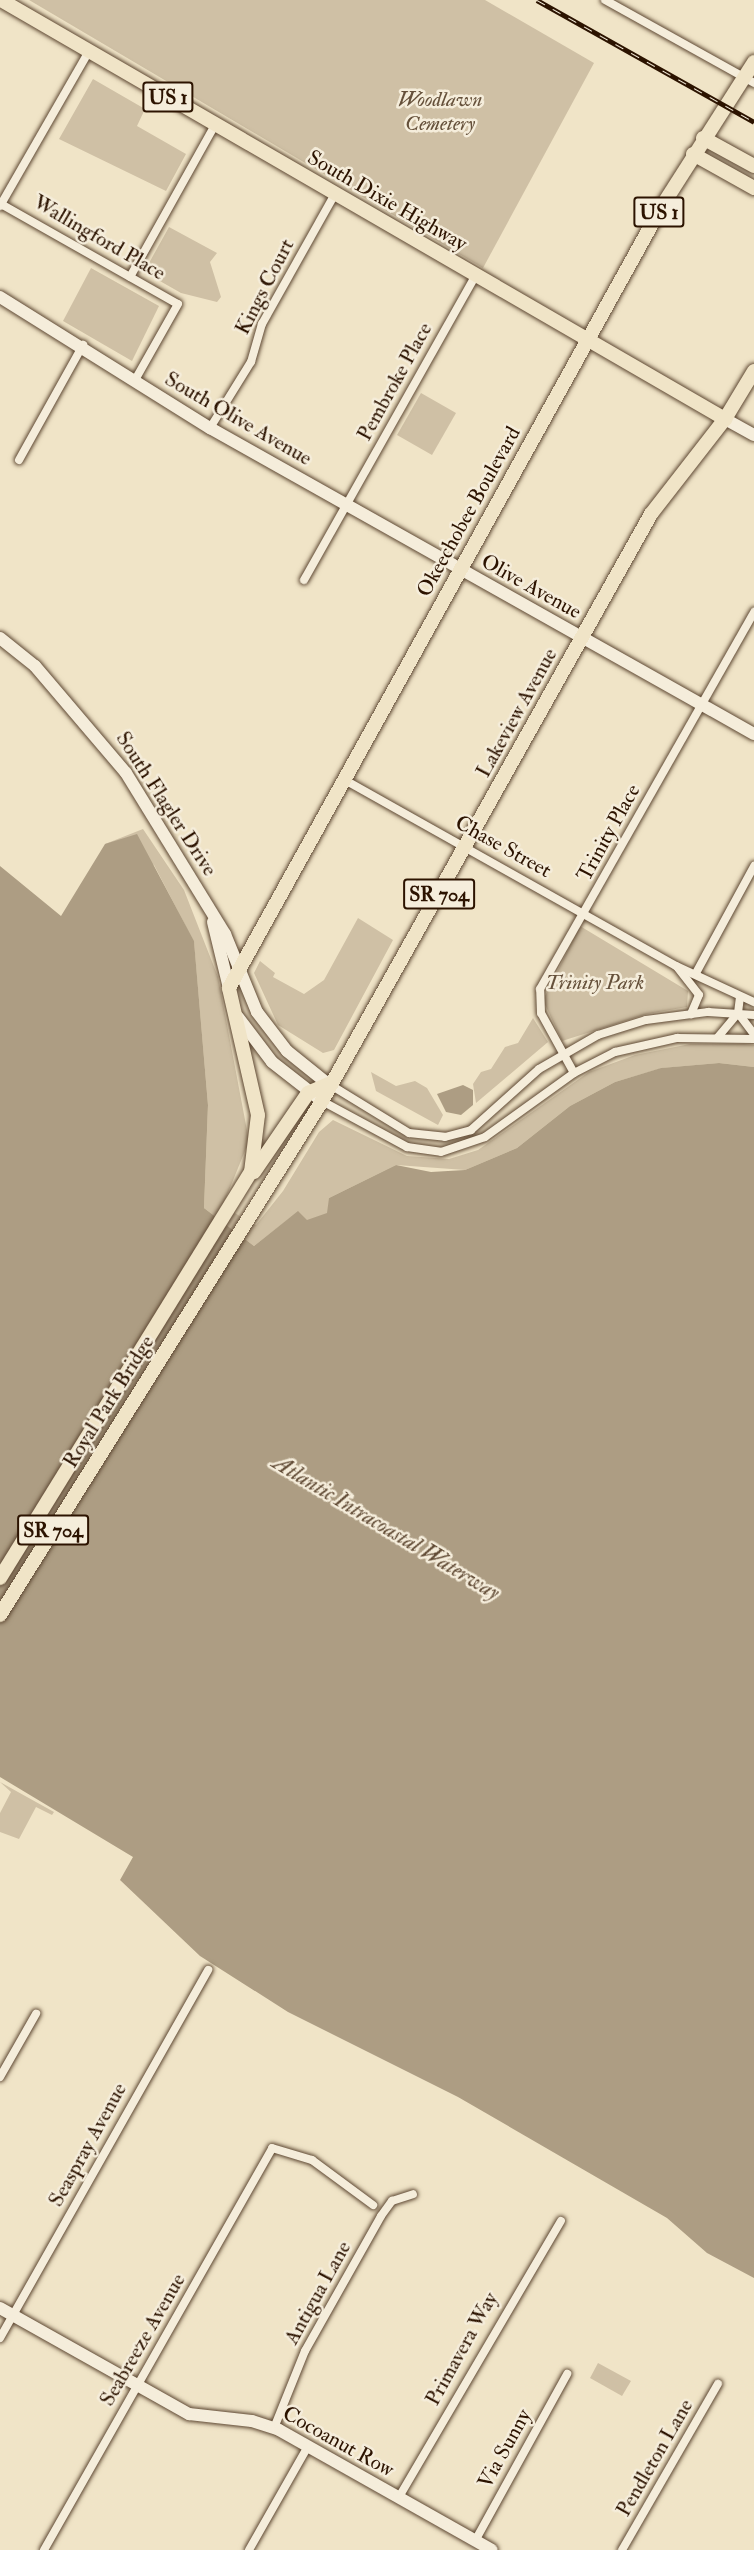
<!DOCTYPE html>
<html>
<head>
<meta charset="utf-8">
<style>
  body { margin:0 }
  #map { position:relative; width:754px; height:2550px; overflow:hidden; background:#f0e4c7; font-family:"IM FELL Double Pica",serif }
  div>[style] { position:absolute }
  .green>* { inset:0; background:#cfc0a5 }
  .water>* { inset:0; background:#ad9d83 }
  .roads { filter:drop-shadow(0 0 2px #5d4732) drop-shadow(0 0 2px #5d4732) }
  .street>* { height:8px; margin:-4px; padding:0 4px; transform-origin:4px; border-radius:4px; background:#f5eddb }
  .secondary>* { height:12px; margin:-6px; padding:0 6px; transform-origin:6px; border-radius:6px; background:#f5eddb }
  .primary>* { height:14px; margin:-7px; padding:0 7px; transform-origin:7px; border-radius:7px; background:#f0e4c7 }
  .rail>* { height:5px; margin-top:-2.5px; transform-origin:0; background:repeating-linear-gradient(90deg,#f5eddb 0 9px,#2c1300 0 18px); box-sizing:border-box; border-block:2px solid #2c1300 }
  span { translate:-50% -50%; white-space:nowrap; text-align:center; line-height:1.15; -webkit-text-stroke:5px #f5eddb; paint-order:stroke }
  .shield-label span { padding:2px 4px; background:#f5eddb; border:2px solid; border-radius:4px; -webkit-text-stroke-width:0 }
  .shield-label { font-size:20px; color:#2c1300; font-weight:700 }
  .park-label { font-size:21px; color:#65503a; font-style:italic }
  .street-label { font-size:21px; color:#2c1300 }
  .water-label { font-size:22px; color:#604a34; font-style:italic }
</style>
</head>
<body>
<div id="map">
  <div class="green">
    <i style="clip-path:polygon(29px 0,485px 0,594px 63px,483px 268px)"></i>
    <i style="clip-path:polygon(93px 79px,145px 109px,137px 126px,186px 154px,166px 191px,59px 139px)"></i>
    <i style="clip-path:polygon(169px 227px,217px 253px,210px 262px,221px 297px,217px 302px,181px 293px,144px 272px)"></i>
    <i style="clip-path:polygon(91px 268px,159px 306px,132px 361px,63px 321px)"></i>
    <i style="clip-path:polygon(421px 393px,456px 413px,432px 455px,397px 435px)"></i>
    <i style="clip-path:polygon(143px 829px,184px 890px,218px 977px,249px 1141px,223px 1205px,250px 1223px,256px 1225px,283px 1191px,319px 1132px,333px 1120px,407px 1156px,449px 1159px,478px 1150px,589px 1072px,635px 1055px,690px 1044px,744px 1044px,754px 1045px,754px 1067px,719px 1063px,662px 1068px,615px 1082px,570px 1106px,517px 1148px,465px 1170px,396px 1165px,329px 1198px,336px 1217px,304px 1231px,291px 1217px,254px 1246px,204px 1208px,208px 1105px,194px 942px,154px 865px,105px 844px)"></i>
    <i style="clip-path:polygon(358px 918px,393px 940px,334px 1050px,323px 1053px,278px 1025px,254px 973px,260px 961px,275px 973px,273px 977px,304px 994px,324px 980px)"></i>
    <i style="clip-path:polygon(580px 926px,688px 991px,687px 1007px,647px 1014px,562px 1041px,543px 1000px)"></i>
    <i style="clip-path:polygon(533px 1018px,548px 1042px,476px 1103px,473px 1084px,481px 1072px,491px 1069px,505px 1047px,518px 1043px)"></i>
    <i style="clip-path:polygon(371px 1072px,396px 1086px,415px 1081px,427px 1088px,443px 1115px,438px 1125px,376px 1091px)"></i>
    <i style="clip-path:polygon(0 1782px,54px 1812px,52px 1815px,36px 1807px,19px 1839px,0 1832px,0 1813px,11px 1792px)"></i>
    <i style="clip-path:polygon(598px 2363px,631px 2381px,622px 2396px,590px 2378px)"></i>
  </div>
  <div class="water">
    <i style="clip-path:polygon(137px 834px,194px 941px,208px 1105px,204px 1208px,254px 1246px,298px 1211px,307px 1220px,327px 1213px,329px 1198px,396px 1165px,431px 1172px,465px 1170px,517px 1148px,570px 1106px,615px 1082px,661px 1068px,719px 1063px,754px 1067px,754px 2278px,707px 2253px,667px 2218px,458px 2097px,288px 2012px,200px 1956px,120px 1880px,133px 1857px,0 1777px,0 866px,61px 916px,105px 844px)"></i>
    <i style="clip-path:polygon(463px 1085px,473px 1090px,473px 1105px,461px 1115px,446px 1112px,437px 1094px)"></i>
  </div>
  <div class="roads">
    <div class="street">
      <i style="left:605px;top:0;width:171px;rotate:29.1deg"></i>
      <i style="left:1px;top:204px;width:203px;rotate:29.5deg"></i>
      <i style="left:178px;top:304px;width:87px;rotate:119.5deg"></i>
      <i style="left:0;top:206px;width:179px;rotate:-60.1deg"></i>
      <i style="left:130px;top:277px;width:174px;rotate:-60.8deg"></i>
      <i style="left:210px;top:428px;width:78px;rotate:-58.2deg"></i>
      <i style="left:251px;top:362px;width:40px;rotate:-74deg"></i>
      <i style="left:262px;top:324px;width:149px;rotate:-60.7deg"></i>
      <i style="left:19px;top:460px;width:132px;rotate:-60.9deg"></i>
      <i style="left:304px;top:580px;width:349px;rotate:-60.6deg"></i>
      <i style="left:343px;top:779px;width:382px;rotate:29.3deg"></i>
      <i style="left:676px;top:966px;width:86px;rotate:24.8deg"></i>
      <i style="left:678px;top:968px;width:34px;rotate:52deg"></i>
      <i style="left:699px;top:995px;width:21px;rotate:113deg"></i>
      <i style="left:696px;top:973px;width:122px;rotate:-61.5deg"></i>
      <i style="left:738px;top:1013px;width:26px;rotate:53deg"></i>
      <i style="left:718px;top:1037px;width:31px;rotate:-50deg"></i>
      <i style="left:738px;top:1013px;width:16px;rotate:-83deg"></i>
      <i style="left:574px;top:1073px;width:68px;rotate:-118.8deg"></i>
      <i style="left:541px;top:1013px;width:24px;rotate:-92deg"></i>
      <i style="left:540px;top:989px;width:434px;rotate:-60.4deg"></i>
      <i style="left:329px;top:1084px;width:94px;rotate:31.5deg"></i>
      <i style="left:409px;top:1133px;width:36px;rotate:6deg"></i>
      <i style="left:445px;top:1137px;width:27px;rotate:-15deg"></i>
      <i style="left:471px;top:1130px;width:91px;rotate:-41.9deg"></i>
      <i style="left:539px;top:1069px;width:68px;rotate:-30deg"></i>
      <i style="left:598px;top:1035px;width:50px;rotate:-17.4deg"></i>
      <i style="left:646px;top:1020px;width:63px;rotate:-7.4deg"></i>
      <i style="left:708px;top:1012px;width:46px;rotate:3.7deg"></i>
      <i style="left:322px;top:1101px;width:97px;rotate:28.4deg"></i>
      <i style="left:407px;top:1147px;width:34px;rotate:8deg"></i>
      <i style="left:441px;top:1152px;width:46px;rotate:-18.8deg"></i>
      <i style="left:485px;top:1137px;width:110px;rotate:-35.7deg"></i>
      <i style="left:574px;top:1073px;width:46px;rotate:-27.1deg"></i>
      <i style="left:615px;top:1052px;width:64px;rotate:-12.7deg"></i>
      <i style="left:677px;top:1038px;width:77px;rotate:0.7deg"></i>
      <i style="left:0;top:2077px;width:73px;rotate:-60.3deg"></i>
      <i style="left:0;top:2338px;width:423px;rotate:-60.5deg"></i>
      <i style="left:274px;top:2428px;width:83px;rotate:-68.1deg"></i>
      <i style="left:305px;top:2351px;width:155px;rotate:-60.6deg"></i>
      <i style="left:381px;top:2216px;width:19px;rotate:-54deg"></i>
      <i style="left:392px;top:2201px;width:22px;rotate:-18deg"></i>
      <i style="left:399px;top:2497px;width:320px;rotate:-59.6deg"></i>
      <i style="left:475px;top:2541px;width:191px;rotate:-61.1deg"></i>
      <i style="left:44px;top:2550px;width:462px;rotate:-60.4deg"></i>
      <i style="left:272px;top:2148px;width:42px;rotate:16.7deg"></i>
      <i style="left:312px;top:2160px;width:76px;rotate:36.4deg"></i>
      <i style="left:249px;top:2550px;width:120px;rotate:-60.4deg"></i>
      <i style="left:622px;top:2550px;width:192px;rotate:-60deg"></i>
    </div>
    <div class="secondary">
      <i style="left:0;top:297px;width:248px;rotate:32deg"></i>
      <i style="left:210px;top:428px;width:624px;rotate:29.36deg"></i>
      <i style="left:725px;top:419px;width:33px;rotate:29deg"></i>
      <i style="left:0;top:638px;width:45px;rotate:38.7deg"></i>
      <i style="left:35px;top:666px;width:140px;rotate:49.6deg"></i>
      <i style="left:126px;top:773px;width:189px;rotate:58.4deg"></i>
      <i style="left:225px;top:934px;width:84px;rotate:67.7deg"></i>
      <i style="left:257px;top:1012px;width:49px;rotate:52.4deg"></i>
      <i style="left:287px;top:1051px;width:53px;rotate:38.8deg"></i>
      <i style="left:213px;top:922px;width:68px;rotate:76.4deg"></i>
      <i style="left:238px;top:1017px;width:56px;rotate:52.9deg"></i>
      <i style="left:272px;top:1062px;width:63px;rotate:38deg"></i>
      <i style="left:0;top:2308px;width:217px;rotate:29.3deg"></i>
      <i style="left:189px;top:2414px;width:63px;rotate:6.3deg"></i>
      <i style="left:252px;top:2421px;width:28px;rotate:18deg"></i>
      <i style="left:279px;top:2430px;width:244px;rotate:29.4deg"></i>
    </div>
    <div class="primary">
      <i style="left:1px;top:0;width:837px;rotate:30.06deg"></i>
      <i style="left:703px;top:138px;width:58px;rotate:28.8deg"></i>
      <i style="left:693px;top:154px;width:70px;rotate:29.1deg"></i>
      <i style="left:254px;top:1172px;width:96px;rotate:-55.6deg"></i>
      <i style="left:308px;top:1093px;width:22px;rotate:-24deg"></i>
      <i style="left:0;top:1578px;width:477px;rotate:-58.3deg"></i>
      <i style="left:251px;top:1172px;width:57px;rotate:-83deg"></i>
      <i style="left:258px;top:1115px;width:130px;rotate:-102.9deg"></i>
      <i style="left:229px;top:988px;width:894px;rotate:-61.03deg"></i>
      <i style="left:662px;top:206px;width:171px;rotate:-57.4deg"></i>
      <i style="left:0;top:1615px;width:607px;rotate:-57.93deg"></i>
      <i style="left:322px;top:1101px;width:673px;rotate:-60.73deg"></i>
      <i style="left:651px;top:514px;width:120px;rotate:-52.1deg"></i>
      <i style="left:725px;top:419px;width:56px;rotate:-58.9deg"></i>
    </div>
  </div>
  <div class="rail">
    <i style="left:537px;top:0;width:249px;rotate:29.3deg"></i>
  </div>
  <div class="shield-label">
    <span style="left:168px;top:97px">US 1</span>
    <span style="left:659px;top:212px">US 1</span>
    <span style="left:439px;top:894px">SR 704</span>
    <span style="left:53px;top:1530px">SR 704</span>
  </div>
  <div class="park-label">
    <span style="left:440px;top:112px">Woodlawn<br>Cemetery</span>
    <span style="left:595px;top:983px">Trinity Park</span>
  </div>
  <div class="street-label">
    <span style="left:387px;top:201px;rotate:30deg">South Dixie Highway</span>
    <span style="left:99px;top:238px;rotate:30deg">Wallingford Place</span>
    <span style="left:265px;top:287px;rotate:-63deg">Kings Court</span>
    <span style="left:395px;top:382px;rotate:-61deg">Pembroke Place</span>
    <span style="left:238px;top:419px;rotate:30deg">South Olive Avenue</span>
    <span style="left:469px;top:512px;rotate:-61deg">Okeechobee Boulevard</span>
    <span style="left:531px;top:587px;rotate:29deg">Olive Avenue</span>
    <span style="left:517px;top:713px;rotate:-61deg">Lakeview Avenue</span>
    <span style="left:166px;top:804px;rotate:57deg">South Flagler Drive</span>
    <span style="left:609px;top:833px;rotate:-61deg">Trinity Place</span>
    <span style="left:503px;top:847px;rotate:29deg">Chase Street</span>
    <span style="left:109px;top:1402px;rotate:-58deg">Royal Park Bridge</span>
    <span style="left:88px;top:2145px;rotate:-61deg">Seaspray Avenue</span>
    <span style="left:318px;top:2293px;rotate:-61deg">Antigua Lane</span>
    <span style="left:143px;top:2340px;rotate:-60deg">Seabreeze Avenue</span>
    <span style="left:462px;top:2349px;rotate:-61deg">Primavera Way</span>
    <span style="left:338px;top:2442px;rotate:29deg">Cocoanut Row</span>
    <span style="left:505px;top:2449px;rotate:-61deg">Via Sunny</span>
    <span style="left:655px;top:2458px;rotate:-60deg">Pendleton Lane</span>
  </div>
  <div class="water-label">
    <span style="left:386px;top:1528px;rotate:31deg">Atlantic Intracoastal Waterway</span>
  </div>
</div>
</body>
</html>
